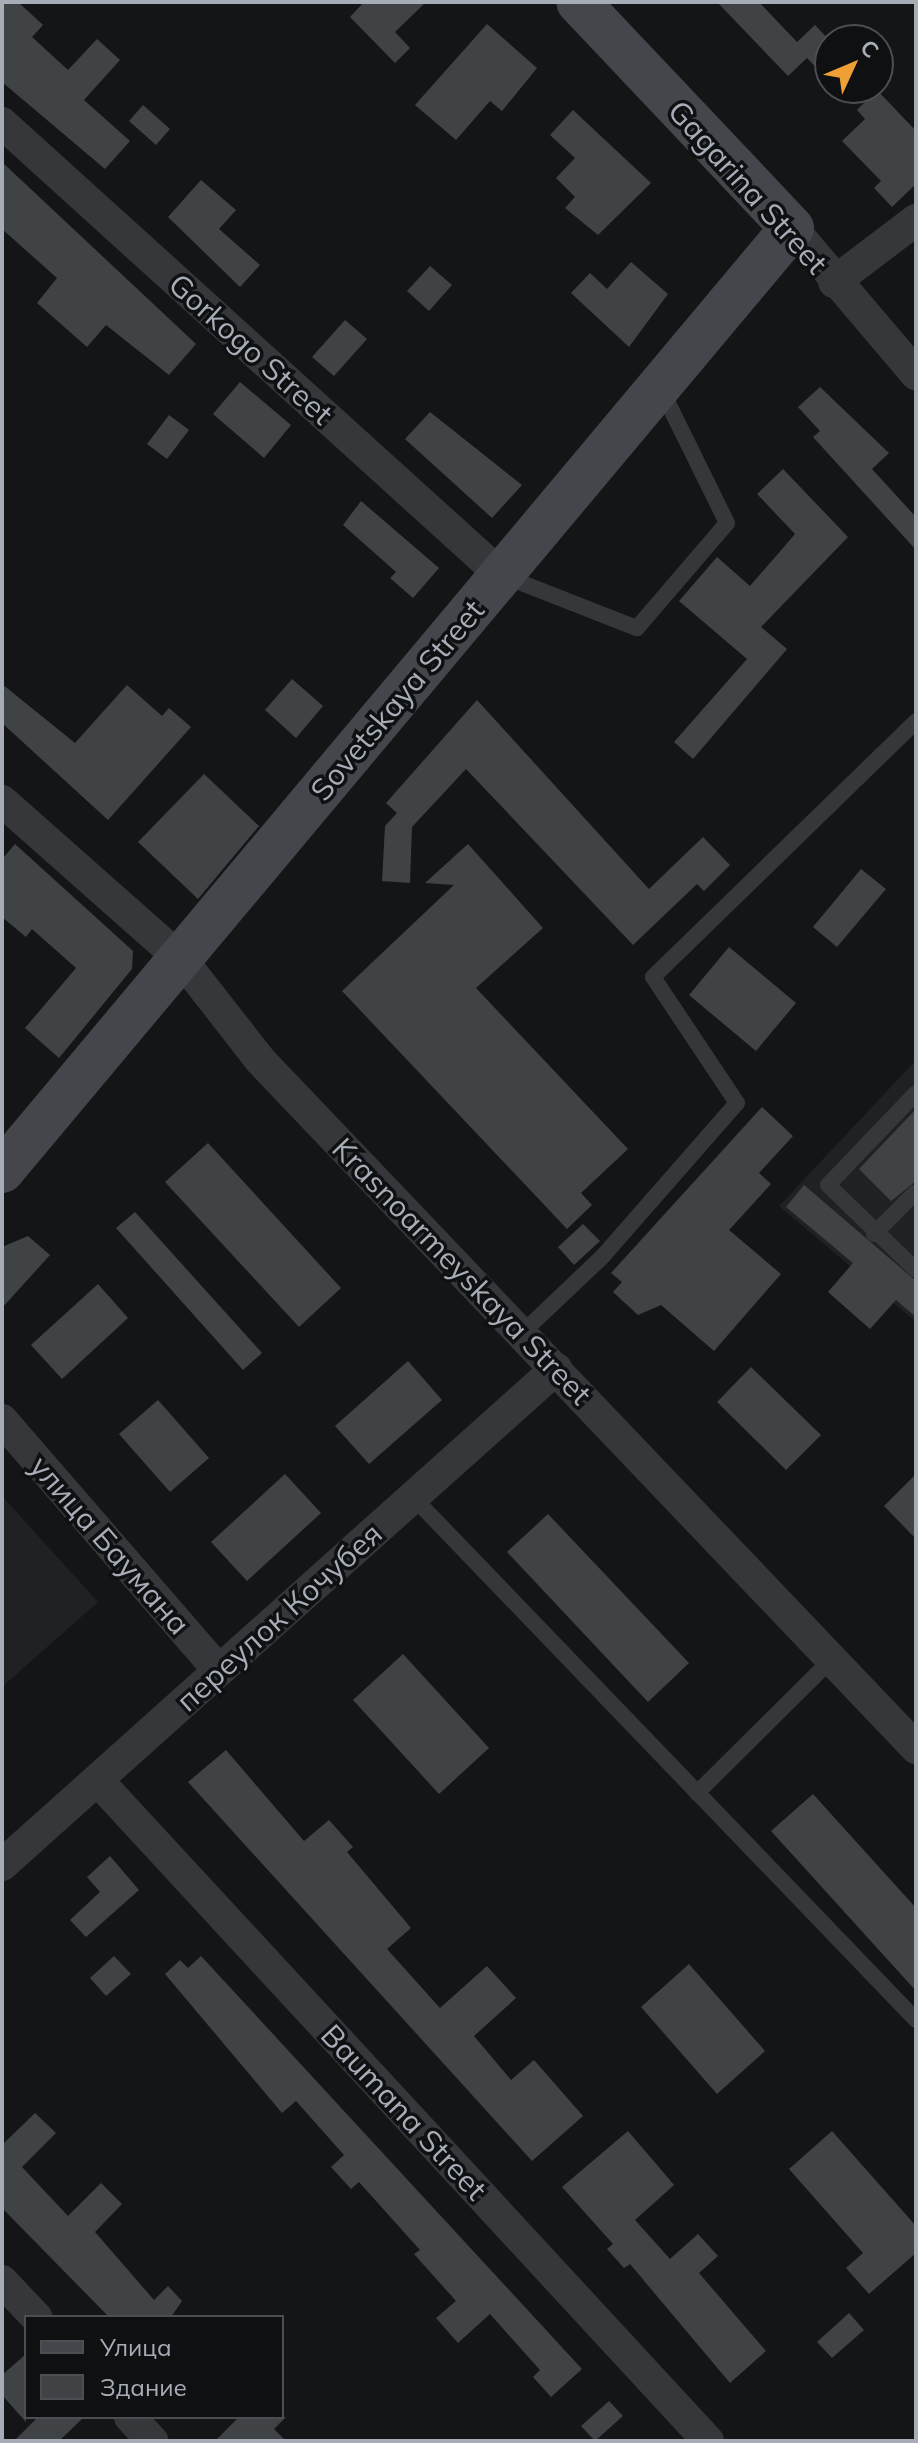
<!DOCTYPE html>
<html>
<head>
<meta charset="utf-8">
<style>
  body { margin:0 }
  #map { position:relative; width:918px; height:2443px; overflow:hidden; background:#141516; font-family:Mulish,sans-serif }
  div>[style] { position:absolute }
  .built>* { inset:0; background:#202123 }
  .building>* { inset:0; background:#404346 }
  .lane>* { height:16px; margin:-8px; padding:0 8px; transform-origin:8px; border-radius:8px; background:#35373b }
  .street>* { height:32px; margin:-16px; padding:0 16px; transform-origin:16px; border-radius:16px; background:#35373b }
  .secondary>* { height:44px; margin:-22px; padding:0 22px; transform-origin:22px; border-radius:22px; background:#44464b }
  span { translate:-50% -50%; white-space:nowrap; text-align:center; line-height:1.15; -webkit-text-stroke:7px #0f1011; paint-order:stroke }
  .street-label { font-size:30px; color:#a6adb6 }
  .frame { position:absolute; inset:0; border:4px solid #a6adb6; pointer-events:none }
  .legend { position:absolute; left:24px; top:2315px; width:260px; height:104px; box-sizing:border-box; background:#0f1011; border:2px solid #4b4f53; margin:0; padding:10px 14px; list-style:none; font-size:24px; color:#a6adb6 }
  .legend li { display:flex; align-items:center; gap:16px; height:40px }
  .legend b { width:40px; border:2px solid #4b4f53 }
  .north { position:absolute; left:814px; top:24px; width:80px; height:80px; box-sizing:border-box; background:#0f1011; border:2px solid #4b4f53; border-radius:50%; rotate:46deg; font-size:22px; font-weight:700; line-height:32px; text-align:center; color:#a6adb6 }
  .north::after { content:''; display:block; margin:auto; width:28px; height:36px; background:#ee9f35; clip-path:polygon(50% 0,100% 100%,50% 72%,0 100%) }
</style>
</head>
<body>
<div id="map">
  <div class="built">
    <i style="clip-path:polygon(916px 1060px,916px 1322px,779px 1206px)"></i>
    <i style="clip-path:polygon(2px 1496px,98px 1602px,2px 1687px)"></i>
  </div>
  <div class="building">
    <i style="clip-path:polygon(2px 2px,18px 2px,43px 25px,32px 37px,68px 70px,97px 39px,120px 60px,84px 100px,130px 141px,105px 169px,2px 82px)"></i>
    <i style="clip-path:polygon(364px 2px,426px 2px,395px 32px,410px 48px,395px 63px,350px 17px)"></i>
    <i style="clip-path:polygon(717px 2px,759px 2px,797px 42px,815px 25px,830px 41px,830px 82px,807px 58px,788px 76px)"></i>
    <i style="clip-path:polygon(487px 24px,537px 68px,502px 111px,490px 101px,456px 140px,415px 105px)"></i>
    <i style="clip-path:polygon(877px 90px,916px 131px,916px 184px,892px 207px,874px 188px,881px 181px,842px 141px,865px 119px,857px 110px)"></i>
    <i style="clip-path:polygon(143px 105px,170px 129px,156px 145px,129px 121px)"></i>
    <i style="clip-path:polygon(573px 110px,651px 183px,598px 235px,565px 208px,575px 197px,556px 178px,575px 158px,550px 135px)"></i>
    <i style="clip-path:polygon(2px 162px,196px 344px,169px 375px,106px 325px,87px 347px,37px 303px,57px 278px,2px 229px)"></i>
    <i style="clip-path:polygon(201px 180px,236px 210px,219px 229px,260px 265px,240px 287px,168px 217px)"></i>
    <i style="clip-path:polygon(631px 262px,668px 294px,629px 347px,571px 293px,590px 273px,607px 289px)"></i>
    <i style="clip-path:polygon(430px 266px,452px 285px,429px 311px,407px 291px)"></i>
    <i style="clip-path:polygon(345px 320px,367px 339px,334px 376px,312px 357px)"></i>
    <i style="clip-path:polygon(240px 382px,291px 425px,264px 458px,213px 414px)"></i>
    <i style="clip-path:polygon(820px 387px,889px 453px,872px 469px,916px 517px,916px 550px,813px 437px,820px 431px,798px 407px)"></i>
    <i style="clip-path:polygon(430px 412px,522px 485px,492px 518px,405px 439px)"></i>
    <i style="clip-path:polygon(169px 415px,189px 430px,167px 459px,147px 444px)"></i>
    <i style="clip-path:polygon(783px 469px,848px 537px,761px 627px,787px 649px,693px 759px,674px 742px,747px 659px,679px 601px,717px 557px,750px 586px,795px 534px,757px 494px)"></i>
    <i style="clip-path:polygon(361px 501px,439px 568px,413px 598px,390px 578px,396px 572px,343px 525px)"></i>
    <i style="clip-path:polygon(292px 679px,323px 706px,296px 738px,265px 710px)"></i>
    <i style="clip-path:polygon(2px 684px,75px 743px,127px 685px,162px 716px,169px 708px,191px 727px,108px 820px,2px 723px)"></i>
    <i style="clip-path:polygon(477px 700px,649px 889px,703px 837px,730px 865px,704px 891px,697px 884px,633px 945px,466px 769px,412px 827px,410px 883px,382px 881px,385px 826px,397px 813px,386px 803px)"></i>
    <i style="clip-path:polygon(204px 774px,259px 826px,198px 899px,138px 842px)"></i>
    <i style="clip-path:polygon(15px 844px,133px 951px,132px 969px,59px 1058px,25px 1028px,76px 968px,32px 929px,26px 937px,2px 917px,2px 859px)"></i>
    <i style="clip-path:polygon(468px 844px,543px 928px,476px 988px,628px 1149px,581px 1193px,592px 1205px,567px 1229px,342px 991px,454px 885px,425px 883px)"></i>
    <i style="clip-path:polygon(861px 869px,886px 889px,837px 947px,813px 927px)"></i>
    <i style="clip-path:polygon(729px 947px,796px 1003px,756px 1051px,689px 995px)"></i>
    <i style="clip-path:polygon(762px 1107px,793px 1136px,759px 1173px,771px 1184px,729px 1230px,781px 1274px,714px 1351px,661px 1305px,638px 1315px,613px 1292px,622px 1282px,611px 1273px)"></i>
    <i style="clip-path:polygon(916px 1109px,916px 1181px,891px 1201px,859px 1169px)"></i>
    <i style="clip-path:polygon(208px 1143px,341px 1288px,299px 1327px,165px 1182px)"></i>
    <i style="clip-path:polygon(804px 1185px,916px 1281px,916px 1317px,896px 1300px,870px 1329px,828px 1292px,853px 1263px,786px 1207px)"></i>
    <i style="clip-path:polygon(135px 1212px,262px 1353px,243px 1370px,116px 1228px)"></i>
    <i style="clip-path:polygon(583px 1224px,600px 1241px,574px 1265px,558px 1247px)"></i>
    <i style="clip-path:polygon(28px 1236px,50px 1255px,2px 1308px,2px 1247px)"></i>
    <i style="clip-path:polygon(98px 1284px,128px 1318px,62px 1379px,31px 1345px)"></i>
    <i style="clip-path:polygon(408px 1361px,442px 1400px,369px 1464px,335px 1426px)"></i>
    <i style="clip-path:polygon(751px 1367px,821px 1435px,786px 1470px,717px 1402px)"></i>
    <i style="clip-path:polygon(158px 1400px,209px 1458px,170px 1492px,119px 1434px)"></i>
    <i style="clip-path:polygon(285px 1474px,321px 1513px,247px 1581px,211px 1542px)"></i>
    <i style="clip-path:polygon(916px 1474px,916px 1539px,884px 1506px)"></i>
    <i style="clip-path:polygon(548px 1514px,689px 1663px,648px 1702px,507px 1552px)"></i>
    <i style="clip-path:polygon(403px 1654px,489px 1748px,439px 1794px,353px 1700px)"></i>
    <i style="clip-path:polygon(226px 1750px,304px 1841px,329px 1820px,353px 1847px,347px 1852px,411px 1928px,387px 1949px,440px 2008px,487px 1966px,516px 1998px,474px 2036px,511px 2080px,534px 2060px,583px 2116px,532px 2161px,188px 1782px)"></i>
    <i style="clip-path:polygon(813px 1794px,916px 1908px,916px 1991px,771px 1831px)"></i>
    <i style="clip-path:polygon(110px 1856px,139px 1890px,86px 1937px,70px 1920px,100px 1892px,87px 1877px)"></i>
    <i style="clip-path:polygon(114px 1956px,131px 1974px,106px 1996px,90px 1978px)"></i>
    <i style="clip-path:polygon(201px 1956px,582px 2369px,551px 2397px,533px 2377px,540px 2370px,490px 2314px,458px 2343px,436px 2318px,456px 2301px,414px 2254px,420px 2250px,359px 2182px,351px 2189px,331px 2167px,344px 2155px,296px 2101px,282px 2113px,165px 1974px,180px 1960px,188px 1968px)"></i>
    <i style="clip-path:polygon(689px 1964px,765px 2051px,717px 2094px,641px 2007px)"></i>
    <i style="clip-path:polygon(35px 2113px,56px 2133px,22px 2167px,68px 2216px,101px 2183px,122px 2204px,95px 2232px,154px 2300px,168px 2286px,182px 2301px,171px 2317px,109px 2317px,2px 2208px,2px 2145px)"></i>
    <i style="clip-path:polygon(628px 2131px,674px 2185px,635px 2220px,670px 2259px,698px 2234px,718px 2256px,699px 2273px,766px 2351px,730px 2383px,630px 2264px,624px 2268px,607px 2249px,613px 2244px,562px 2187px)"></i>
    <i style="clip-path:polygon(832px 2131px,916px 2226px,916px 2253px,869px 2294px,846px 2268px,863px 2253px,789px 2169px)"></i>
    <i style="clip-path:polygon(849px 2313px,864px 2330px,832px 2358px,817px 2342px)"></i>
    <i style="clip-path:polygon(26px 2354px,26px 2422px,2px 2395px,2px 2375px)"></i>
    <i style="clip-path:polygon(609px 2401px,623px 2416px,595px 2441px,581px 2426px)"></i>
    <i style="clip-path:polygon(38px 2417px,84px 2417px,59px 2441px,14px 2441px)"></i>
    <i style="clip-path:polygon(239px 2417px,286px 2417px,274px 2429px,286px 2441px,215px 2441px)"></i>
  </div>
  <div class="lane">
    <i style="left:504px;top:576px;width:143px;rotate:21.4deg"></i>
    <i style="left:637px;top:628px;width:138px;rotate:-49.4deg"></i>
    <i style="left:727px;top:523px;width:147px;rotate:-116.2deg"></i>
    <i style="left:916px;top:1093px;width:127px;rotate:133.7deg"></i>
    <i style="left:828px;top:1185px;width:122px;rotate:44deg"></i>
    <i style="left:874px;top:1234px;width:59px;rotate:-45deg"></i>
    <i style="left:522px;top:1333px;width:112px;rotate:-43.5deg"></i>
    <i style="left:603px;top:1256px;width:203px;rotate:-48.8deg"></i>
    <i style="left:737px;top:1103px;width:151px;rotate:-123.7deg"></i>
    <i style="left:653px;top:977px;width:367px;rotate:-44.2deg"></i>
    <i style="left:412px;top:1496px;width:727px;rotate:46.11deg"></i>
    <i style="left:697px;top:1793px;width:190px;rotate:-44.8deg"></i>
  </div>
  <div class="street">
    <i style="left:2px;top:123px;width:673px;rotate:42.17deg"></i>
    <i style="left:792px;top:228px;width:192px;rotate:49.7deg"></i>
    <i style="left:834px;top:282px;width:103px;rotate:-37.1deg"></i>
    <i style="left:2px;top:801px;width:240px;rotate:41.5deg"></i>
    <i style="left:182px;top:960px;width:127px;rotate:52deg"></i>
    <i style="left:260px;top:1060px;width:951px;rotate:46.36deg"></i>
    <i style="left:2px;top:1420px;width:330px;rotate:49.1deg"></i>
    <i style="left:100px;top:1783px;width:896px;rotate:47.26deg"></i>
    <i style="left:2px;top:1865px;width:744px;rotate:-41.84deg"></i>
    <i style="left:2px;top:2281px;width:50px;rotate:46.6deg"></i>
    <i style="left:130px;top:2417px;width:33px;rotate:47deg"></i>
  </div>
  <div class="secondary">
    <i style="left:2px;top:1171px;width:1230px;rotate:-50.05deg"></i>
    <i style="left:792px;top:228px;width:311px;rotate:-133.4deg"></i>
  </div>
  <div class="street-label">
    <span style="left:748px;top:187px;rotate:48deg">Gagarina Street</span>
    <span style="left:251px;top:349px;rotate:42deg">Gorkogo Street</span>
    <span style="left:397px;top:700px;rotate:-50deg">Sovetskaya Street</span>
    <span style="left:462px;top:1271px;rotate:46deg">Krasnoarmeyskaya Street</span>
    <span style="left:110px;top:1545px;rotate:49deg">улица Баумана</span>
    <span style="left:279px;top:1617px;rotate:-42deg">переулок Кочубея</span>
    <span style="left:404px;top:2112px;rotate:47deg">Baumana Street</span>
  </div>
  <div class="frame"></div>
  <ul class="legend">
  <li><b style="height:10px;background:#44464b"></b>Улица</li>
  <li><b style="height:22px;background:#404346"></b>Здание</li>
  </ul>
  <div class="north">С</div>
</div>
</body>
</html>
